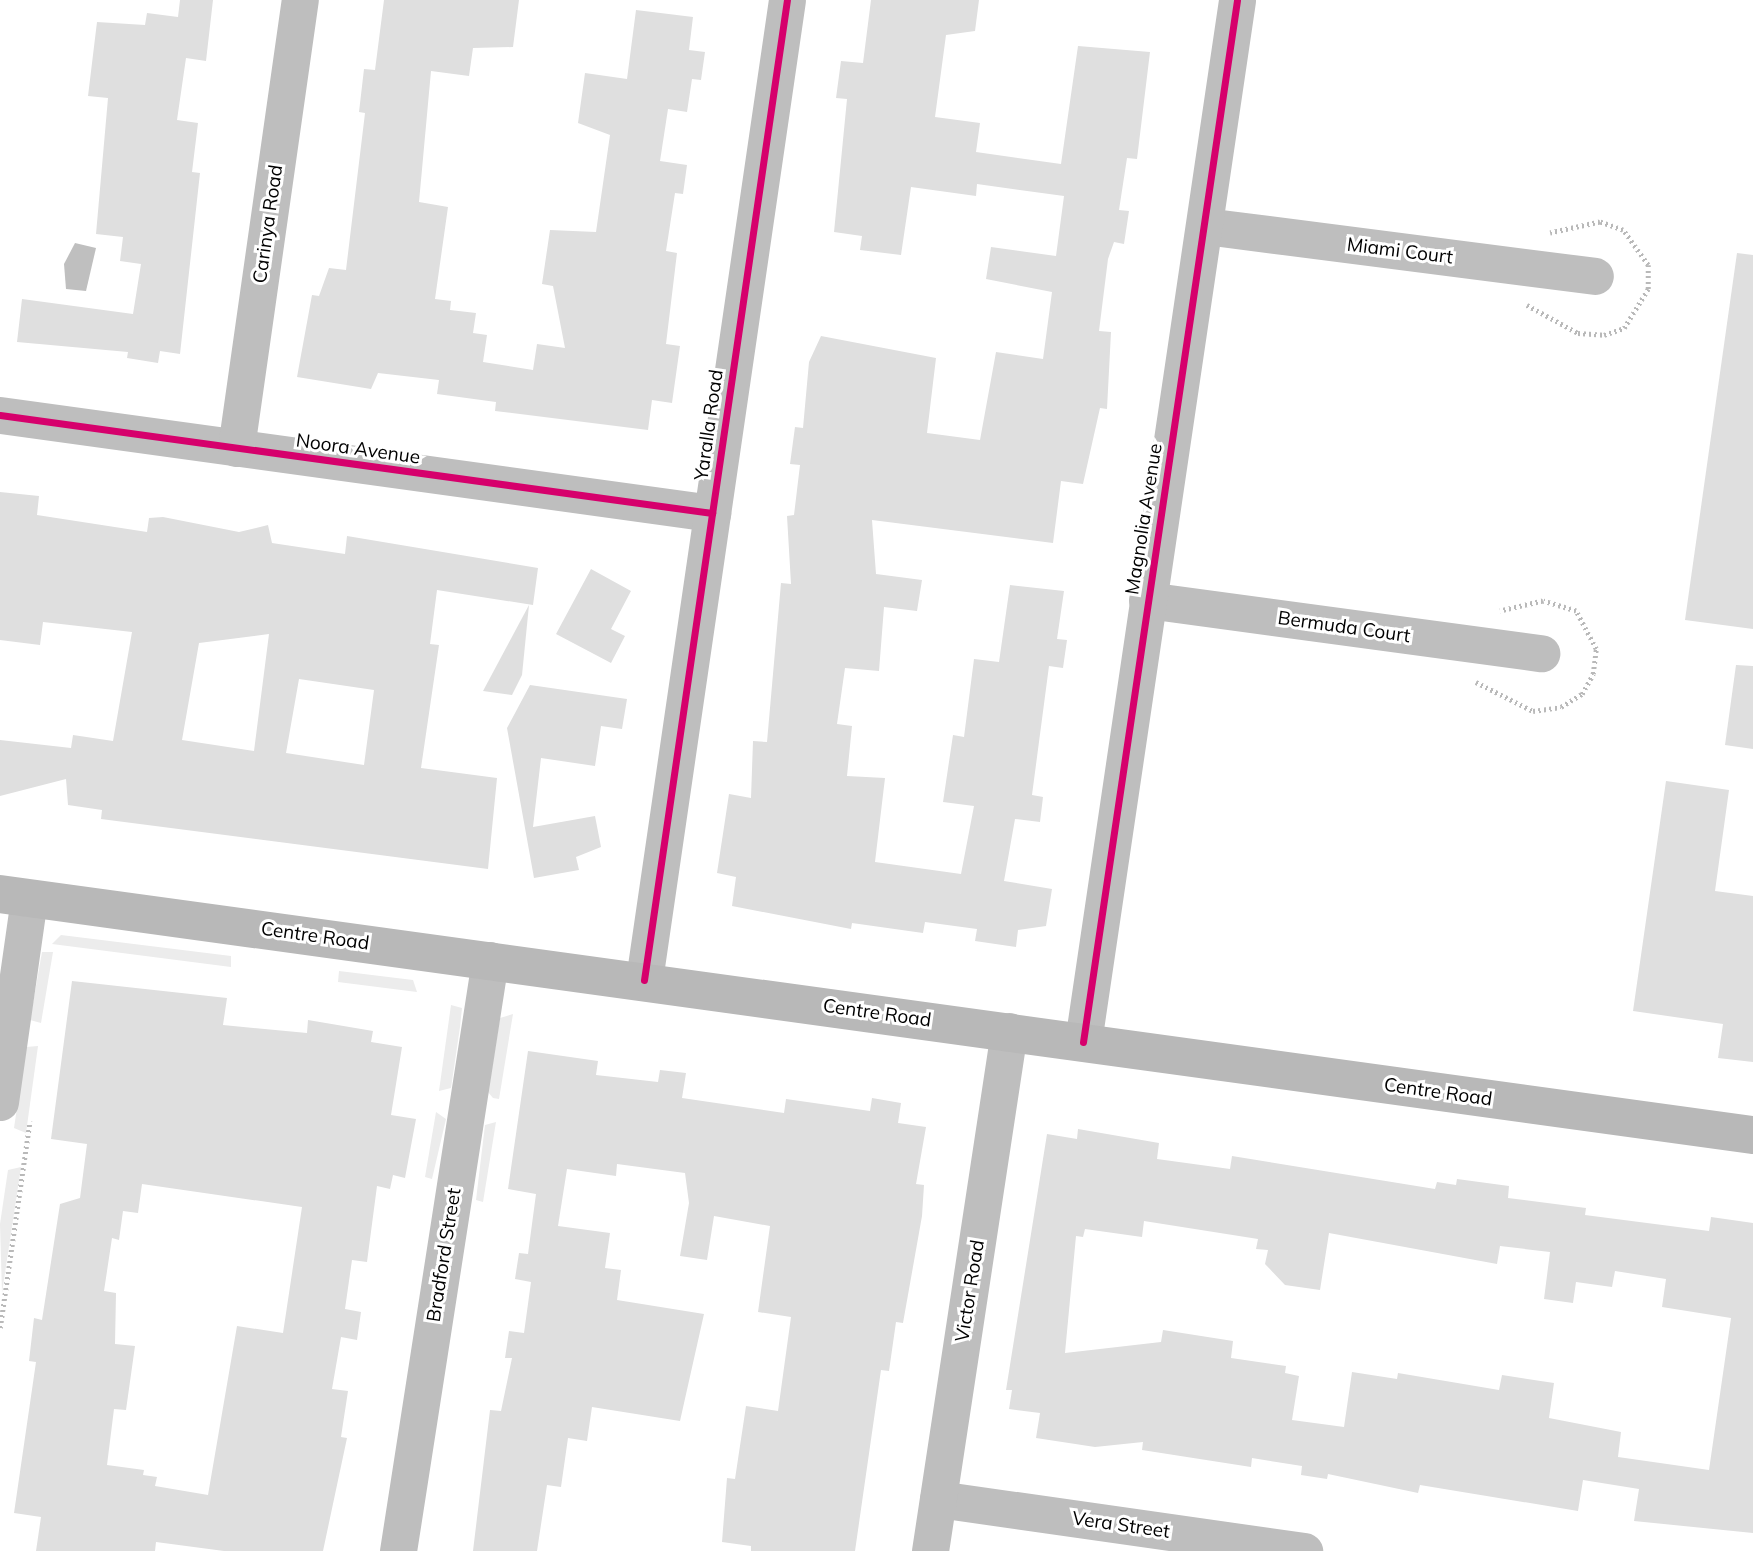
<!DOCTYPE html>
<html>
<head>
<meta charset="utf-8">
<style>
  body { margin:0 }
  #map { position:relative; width:1753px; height:1551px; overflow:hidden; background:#fff; font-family:Mulish,sans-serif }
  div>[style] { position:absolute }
  .green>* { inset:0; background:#ececec }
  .water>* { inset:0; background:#bfbfbf }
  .building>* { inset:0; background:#dfdfdf }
  .path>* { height:4.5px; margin-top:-2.25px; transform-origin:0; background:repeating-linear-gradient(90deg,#b9b9b9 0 2px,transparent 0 5.5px) }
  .minor>* { height:37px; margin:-18.5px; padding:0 18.5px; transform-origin:18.5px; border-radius:18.5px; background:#bebebe }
  .secondary>* { height:38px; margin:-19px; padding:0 19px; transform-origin:19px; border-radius:19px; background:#b8b8b8 }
  .cycleway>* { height:7px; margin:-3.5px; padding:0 3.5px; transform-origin:3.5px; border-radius:3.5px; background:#d6006c }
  span { translate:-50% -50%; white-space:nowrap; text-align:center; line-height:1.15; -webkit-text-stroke:6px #fff; paint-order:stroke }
  .street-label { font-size:19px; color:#000 }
</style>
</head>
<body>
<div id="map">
  <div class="green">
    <i style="clip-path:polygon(61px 935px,231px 956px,231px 967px,52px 944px)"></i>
    <i style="clip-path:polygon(42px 952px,53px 952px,41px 1023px,30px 1020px)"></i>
    <i style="clip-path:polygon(339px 971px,413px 980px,417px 992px,338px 982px)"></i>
    <i style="clip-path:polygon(451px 1005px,462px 1008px,460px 1027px,451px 1088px,439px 1091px)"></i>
    <i style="clip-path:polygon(513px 1014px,499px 1099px,493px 1098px,488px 1092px,500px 1018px)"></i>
    <i style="clip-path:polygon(38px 1046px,26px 1133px,14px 1128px,26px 1047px)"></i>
    <i style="clip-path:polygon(436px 1112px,446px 1119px,432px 1179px,425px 1177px)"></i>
    <i style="clip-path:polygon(496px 1122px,483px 1202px,476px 1200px,485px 1125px)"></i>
    <i style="clip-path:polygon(21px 1167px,2px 1293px,0 1224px,8px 1170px)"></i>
  </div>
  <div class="water">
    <i style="clip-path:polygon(75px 243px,96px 248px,86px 291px,66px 289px,64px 264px)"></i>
  </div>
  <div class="building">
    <i style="clip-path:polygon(180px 0,213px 0,206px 61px,186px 58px,177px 120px,198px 123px,192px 172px,200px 173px,180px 354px,160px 351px,158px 363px,127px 358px,128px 352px,17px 342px,22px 299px,133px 314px,141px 264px,120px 261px,123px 237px,96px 234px,108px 98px,88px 96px,97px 22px,145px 25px,147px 13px,178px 17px)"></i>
    <i style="clip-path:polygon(384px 0,519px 0,513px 47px,473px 48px,469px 76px,431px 71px,419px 202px,448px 207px,435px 299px,451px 301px,450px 310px,476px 313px,473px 333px,487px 335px,483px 362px,533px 370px,537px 344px,565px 348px,553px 286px,542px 284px,550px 230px,596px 232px,610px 135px,578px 123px,585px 73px,627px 79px,636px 10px,693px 17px,689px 50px,705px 52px,701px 80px,692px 79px,687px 112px,668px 109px,660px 161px,687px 165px,683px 194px,675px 193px,666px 251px,677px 253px,666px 344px,680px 346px,672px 403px,652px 400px,648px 430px,495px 411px,496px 402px,437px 394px,439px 380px,378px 373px,371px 389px,297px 377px,312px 295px,319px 296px,329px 268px,346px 270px,365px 113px,359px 112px,364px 69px,375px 70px)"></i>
    <i style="clip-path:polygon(871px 0,979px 0,975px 31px,946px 35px,935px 117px,980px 123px,976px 152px,1061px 164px,1078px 46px,1150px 52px,1137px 159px,1127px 158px,1119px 210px,1129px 211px,1124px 244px,1114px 242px,1108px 259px,1099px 331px,1111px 332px,1107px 409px,1100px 408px,1083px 484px,1061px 481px,1053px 543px,872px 520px,876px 574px,922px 580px,917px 611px,884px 607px,879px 671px,845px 668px,837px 724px,852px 726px,847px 776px,885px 778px,875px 862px,961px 874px,974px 806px,943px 802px,953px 735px,964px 737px,974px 659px,999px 662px,1010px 585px,1064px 591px,1057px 639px,1067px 640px,1063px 668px,1049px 666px,1032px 795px,1043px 797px,1040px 822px,1015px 819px,1004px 881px,1052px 889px,1046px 926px,1018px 930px,1016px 947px,975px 941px,977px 929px,925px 922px,923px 933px,852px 923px,851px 929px,732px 906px,736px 877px,717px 873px,729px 794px,751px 798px,753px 741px,767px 742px,781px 583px,791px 584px,787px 516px,794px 515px,800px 465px,790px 464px,795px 427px,803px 428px,809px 362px,821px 336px,936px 358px,927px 433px,980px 440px,996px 352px,1043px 359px,1052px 292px,986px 279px,991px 247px,1056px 256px,1064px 196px,977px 184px,976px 196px,911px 187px,901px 255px,860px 250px,862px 236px,834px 232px,847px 99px,836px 98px,841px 61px,863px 63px)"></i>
    <i style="clip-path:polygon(1737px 253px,1753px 255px,1753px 629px,1685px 620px)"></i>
    <i style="clip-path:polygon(evenodd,0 492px,39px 496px,37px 515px,147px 532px,149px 518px,163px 517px,239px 532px,268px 525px,272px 543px,345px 554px,347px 536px,538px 568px,533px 605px,437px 590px,430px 644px,439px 645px,421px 768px,497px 778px,488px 869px,101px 819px,102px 810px,68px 805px,66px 779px,0 796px,0 740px,71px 748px,73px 735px,113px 741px,132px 632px,43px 622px,40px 645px,0 640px,0 492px,269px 634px,254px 751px,182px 740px,199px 643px,269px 634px,0 492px,299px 679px,374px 690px,364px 765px,286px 753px,299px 679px)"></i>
    <i style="clip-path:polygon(591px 569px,631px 591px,611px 629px,625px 636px,611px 663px,556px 634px)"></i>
    <i style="clip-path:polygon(529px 605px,522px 675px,512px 695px,483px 691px)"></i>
    <i style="clip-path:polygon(1736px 665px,1753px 666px,1753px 749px,1725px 745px)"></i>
    <i style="clip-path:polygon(530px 685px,627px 699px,622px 729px,601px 726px,595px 766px,541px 758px,533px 827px,595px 816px,601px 847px,576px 857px,579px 870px,534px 878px,507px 728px)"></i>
    <i style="clip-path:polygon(1666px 781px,1729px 790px,1715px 891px,1753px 896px,1753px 1062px,1718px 1058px,1723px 1024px,1633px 1011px)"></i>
    <i style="clip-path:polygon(evenodd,72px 981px,227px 998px,223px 1025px,307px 1033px,308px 1020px,373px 1031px,371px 1042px,402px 1047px,391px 1115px,416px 1119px,405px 1178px,393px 1175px,390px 1189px,377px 1186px,367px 1262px,352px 1260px,345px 1309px,361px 1312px,357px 1340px,341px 1337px,332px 1389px,348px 1391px,341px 1437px,347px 1438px,323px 1551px,224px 1551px,156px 1542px,155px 1551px,36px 1551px,41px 1517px,14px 1513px,36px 1362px,29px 1361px,34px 1318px,42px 1320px,60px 1204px,80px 1198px,87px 1144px,51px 1139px,72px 981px,142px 1184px,302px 1207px,283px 1333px,237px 1326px,208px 1495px,155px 1486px,157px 1477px,143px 1475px,144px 1470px,107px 1465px,114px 1409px,126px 1410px,135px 1346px,115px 1344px,116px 1293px,104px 1291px,112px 1238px,119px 1240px,123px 1211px,138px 1213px,142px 1184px)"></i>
    <i style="clip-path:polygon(528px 1051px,598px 1061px,596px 1075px,658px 1082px,660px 1070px,686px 1073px,682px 1098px,784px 1113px,786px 1099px,870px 1111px,872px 1098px,901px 1103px,898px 1123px,926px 1127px,916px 1184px,924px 1185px,922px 1216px,903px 1323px,896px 1322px,889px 1371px,881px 1370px,855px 1551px,751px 1551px,751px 1546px,722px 1542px,727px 1478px,735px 1479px,746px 1406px,778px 1411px,791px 1317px,758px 1312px,770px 1226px,714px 1216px,707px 1260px,680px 1256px,689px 1203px,685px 1173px,617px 1164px,616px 1176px,567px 1169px,558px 1226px,610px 1233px,605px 1268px,621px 1270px,617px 1300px,704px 1314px,680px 1421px,592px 1407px,587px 1441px,568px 1438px,561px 1487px,547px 1485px,537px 1551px,473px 1551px,490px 1410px,501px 1411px,512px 1358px,505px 1358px,509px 1331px,524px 1333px,531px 1282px,515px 1279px,519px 1253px,528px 1254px,536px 1194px,508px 1189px)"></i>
    <i style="clip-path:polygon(evenodd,1078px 1129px,1159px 1143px,1157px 1159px,1230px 1169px,1232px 1156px,1435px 1189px,1437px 1182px,1456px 1185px,1457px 1179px,1509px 1186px,1508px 1198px,1586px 1208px,1585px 1215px,1709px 1231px,1711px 1217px,1753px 1223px,1753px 1533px,1634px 1521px,1639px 1489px,1583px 1480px,1578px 1511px,1420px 1485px,1418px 1493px,1328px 1474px,1327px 1479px,1301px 1475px,1302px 1466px,1252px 1458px,1251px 1467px,1142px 1450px,1143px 1442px,1095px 1447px,1036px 1438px,1040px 1413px,1009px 1409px,1012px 1390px,1006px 1390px,1047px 1134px,1077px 1139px,1078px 1129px,1144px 1221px,1258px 1239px,1256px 1249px,1268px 1250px,1265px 1264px,1285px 1285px,1320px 1290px,1329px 1233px,1497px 1264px,1500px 1246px,1550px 1252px,1544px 1299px,1573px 1303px,1576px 1282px,1612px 1287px,1615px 1271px,1666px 1279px,1662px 1307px,1731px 1318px,1709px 1470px,1618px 1457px,1621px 1432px,1549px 1418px,1554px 1383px,1502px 1375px,1499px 1390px,1398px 1373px,1397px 1379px,1352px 1372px,1344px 1427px,1292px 1420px,1299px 1376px,1285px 1373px,1286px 1366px,1231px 1358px,1233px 1341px,1163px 1330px,1161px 1342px,1065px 1353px,1076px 1236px,1083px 1237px,1085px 1229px,1142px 1237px,1144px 1221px)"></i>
  </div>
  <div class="path">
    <i style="left:1527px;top:305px;width:58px;rotate:28.8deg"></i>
    <i style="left:1578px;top:333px;width:26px;rotate:4deg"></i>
    <i style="left:1604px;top:335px;width:21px;rotate:-19deg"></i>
    <i style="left:1624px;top:328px;width:46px;rotate:-58.4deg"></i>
    <i style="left:1648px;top:289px;width:24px;rotate:-90deg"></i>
    <i style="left:1648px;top:265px;width:43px;rotate:-125.5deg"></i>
    <i style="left:1623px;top:230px;width:24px;rotate:-161deg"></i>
    <i style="left:1600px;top:222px;width:51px;rotate:167.6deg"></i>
    <i style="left:1476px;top:682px;width:64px;rotate:27deg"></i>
    <i style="left:1533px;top:711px;width:28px;rotate:-8deg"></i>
    <i style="left:1561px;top:707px;width:25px;rotate:-32deg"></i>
    <i style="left:1582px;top:694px;width:23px;rotate:-61deg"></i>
    <i style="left:1593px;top:674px;width:25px;rotate:-83deg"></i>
    <i style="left:1596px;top:649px;width:43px;rotate:-117.8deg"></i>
    <i style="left:1576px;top:611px;width:34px;rotate:-163deg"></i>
    <i style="left:1543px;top:601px;width:44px;rotate:166.9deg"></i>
    <i style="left:0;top:1328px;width:209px;rotate:-81.8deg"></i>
  </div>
  <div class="minor">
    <i style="left:1205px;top:226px;width:393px;rotate:7.3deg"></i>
    <i style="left:0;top:415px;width:719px;rotate:7.84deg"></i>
    <i style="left:236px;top:448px;width:453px;rotate:-81.9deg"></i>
    <i style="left:1147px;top:600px;width:398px;rotate:7.7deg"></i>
    <i style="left:644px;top:980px;width:990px;rotate:-81.7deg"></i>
    <i style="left:1083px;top:1042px;width:1053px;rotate:-81.59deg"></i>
    <i style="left:0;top:1102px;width:206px;rotate:-81.9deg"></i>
    <i style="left:938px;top:1499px;width:370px;rotate:8.1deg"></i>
    <i style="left:398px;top:1551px;width:598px;rotate:-81.15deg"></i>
    <i style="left:930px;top:1551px;width:526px;rotate:-81.36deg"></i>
  </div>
  <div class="secondary">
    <i style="left:0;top:894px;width:1769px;rotate:7.83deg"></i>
  </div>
  <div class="cycleway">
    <i style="left:0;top:415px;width:719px;rotate:7.84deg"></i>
    <i style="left:644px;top:980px;width:990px;rotate:-81.7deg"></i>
    <i style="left:1083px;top:1042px;width:1053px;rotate:-81.59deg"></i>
  </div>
  <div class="street-label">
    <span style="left:268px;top:224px;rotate:-82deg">Carinya Road</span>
    <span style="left:1400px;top:251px;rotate:7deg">Miami Court</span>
    <span style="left:709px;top:425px;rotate:-82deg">Yaralla Road</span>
    <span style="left:358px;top:449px;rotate:8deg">Noora Avenue</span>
    <span style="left:1144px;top:519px;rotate:-81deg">Magnolia Avenue</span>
    <span style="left:1344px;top:627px;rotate:8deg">Bermuda Court</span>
    <span style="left:315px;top:936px;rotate:8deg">Centre Road</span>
    <span style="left:877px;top:1013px;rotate:8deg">Centre Road</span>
    <span style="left:1438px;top:1092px;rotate:8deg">Centre Road</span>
    <span style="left:444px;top:1255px;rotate:-81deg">Bradford Street</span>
    <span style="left:970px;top:1291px;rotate:-81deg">Victor Road</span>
    <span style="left:1121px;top:1525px;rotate:8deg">Vera Street</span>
  </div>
</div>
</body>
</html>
